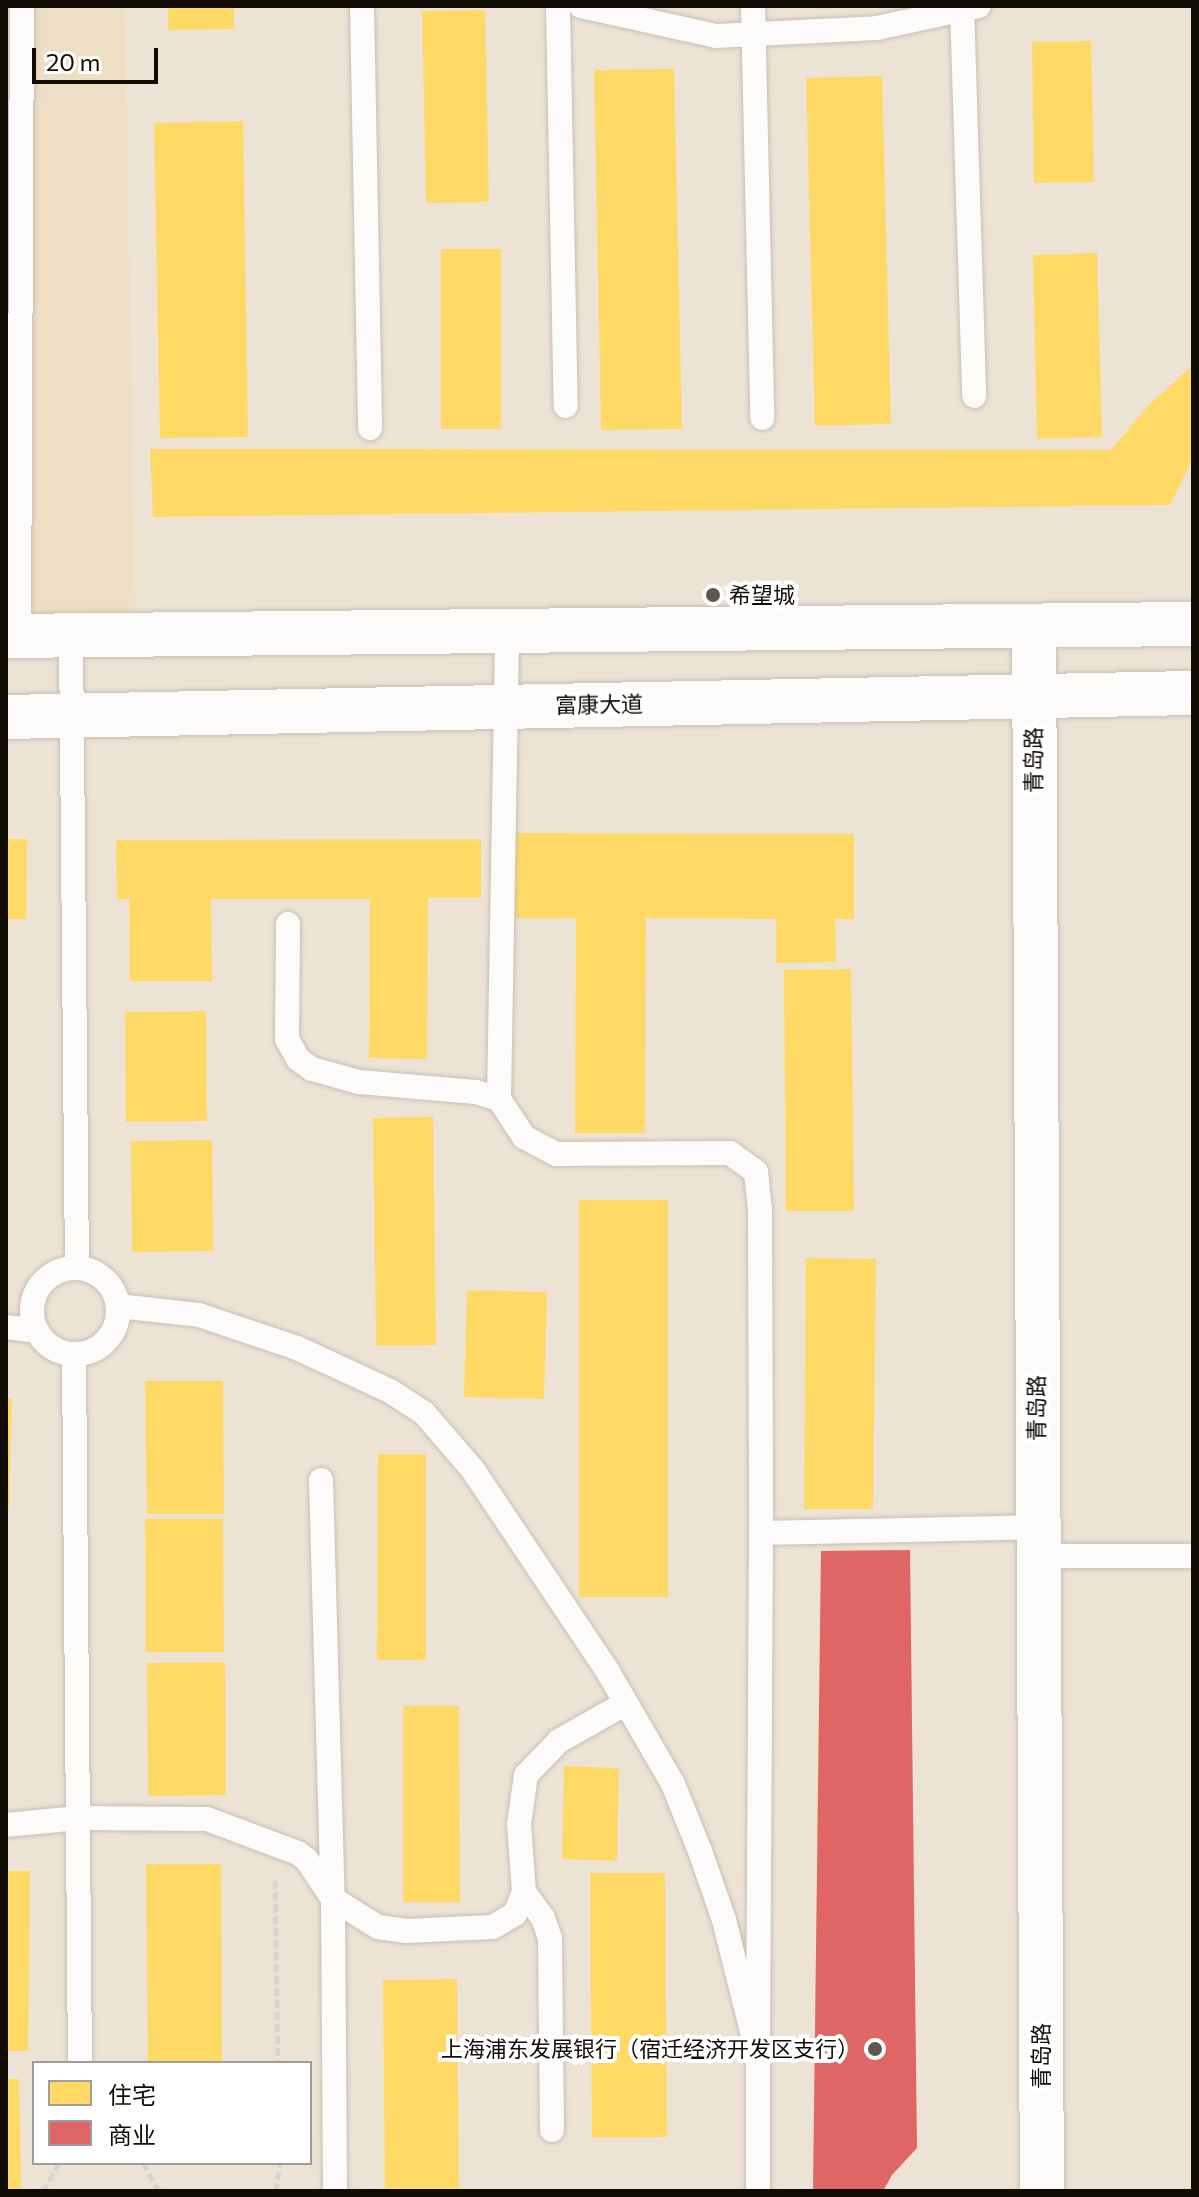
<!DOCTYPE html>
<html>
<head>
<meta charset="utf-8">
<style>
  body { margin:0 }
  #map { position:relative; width:1199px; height:2197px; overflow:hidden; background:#ece3d4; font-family:Commissioner,"Noto Sans SC",sans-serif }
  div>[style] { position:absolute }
  .built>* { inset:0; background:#eddec4 }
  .homes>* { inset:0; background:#ffd966 }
  .shops>* { inset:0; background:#e06666 }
  .path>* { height:5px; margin-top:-2.5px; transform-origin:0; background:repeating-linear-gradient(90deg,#d8d5d1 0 8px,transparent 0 12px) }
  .roads { filter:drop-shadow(0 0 2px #c6c0b4) drop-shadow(0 0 2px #c6c0b4) }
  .service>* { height:24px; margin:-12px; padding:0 12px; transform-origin:12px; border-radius:12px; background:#fcfbf9 }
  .service>.ring { margin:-12px; padding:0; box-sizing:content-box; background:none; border:24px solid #fcfbf9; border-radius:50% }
  .tertiary>* { height:44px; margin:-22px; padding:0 22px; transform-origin:22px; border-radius:22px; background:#fcfbf9 }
  .dots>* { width:22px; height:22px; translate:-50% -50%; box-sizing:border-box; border:4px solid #fff; border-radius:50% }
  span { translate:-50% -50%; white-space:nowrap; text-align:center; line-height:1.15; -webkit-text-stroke:8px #fff; paint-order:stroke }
  .poi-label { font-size:22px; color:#110c04 }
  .left { translate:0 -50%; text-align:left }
  .right { translate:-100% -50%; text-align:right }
  .street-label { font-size:22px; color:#110c04 }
  .frame { position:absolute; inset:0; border:8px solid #110c04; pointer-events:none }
  .legend { position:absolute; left:32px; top:2061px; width:280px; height:104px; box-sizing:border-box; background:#fff; border:2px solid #a09e9b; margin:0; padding:10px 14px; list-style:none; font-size:24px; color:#110c04 }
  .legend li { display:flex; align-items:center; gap:16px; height:40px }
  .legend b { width:40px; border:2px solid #a09e9b }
  .scale { position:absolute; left:32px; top:48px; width:126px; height:36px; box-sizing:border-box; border:4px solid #110c04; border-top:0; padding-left:10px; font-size:24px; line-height:28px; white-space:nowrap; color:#110c04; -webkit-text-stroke:6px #fff; paint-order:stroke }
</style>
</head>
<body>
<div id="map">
  <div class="built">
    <i style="clip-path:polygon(6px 6px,125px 6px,135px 613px,6px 612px)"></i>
  </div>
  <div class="homes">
    <i style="clip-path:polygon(168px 6px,234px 6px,234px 29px,168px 30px)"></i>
    <i style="clip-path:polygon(485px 10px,489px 202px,426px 203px,422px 11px)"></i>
    <i style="clip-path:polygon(1091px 41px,1094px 182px,1034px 183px,1032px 42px)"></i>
    <i style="clip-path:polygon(674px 69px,682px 429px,601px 430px,594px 70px)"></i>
    <i style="clip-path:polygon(882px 76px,891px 424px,815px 426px,806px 78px)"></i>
    <i style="clip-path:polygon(243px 121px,248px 437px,160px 438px,154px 123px)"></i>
    <i style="clip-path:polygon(441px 249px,501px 249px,501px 429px,441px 429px)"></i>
    <i style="clip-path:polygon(1097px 253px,1102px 437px,1037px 439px,1033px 255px)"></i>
    <i style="clip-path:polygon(1193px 365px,1193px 458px,1170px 505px,153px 517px,150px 449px,1111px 450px,1148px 406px)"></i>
    <i style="clip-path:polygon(512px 833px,854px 834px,854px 919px,835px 919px,836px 962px,776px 963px,776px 919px,646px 918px,645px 1133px,575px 1133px,576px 918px,512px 918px)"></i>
    <i style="clip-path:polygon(6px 839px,27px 839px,26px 919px,6px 919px)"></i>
    <i style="clip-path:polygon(481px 839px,481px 898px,428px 898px,427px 1059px,369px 1058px,370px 899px,211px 899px,212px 981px,130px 981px,129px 899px,117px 899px,116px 840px)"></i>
    <i style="clip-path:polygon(851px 969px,854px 1211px,786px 1211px,784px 970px)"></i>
    <i style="clip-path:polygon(206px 1011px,207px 1121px,126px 1122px,125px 1012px)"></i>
    <i style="clip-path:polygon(433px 1117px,436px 1345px,376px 1346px,373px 1118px)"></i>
    <i style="clip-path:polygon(212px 1140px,213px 1251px,132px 1252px,131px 1141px)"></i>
    <i style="clip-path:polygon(579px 1200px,668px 1200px,668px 1597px,579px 1597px)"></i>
    <i style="clip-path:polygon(806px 1258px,876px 1259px,873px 1509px,804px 1509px)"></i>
    <i style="clip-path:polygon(467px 1290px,547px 1292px,544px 1399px,464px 1397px)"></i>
    <i style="clip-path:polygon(145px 1381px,223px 1381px,224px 1514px,147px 1514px)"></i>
    <i style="clip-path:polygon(6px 1398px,12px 1398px,9px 1510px,6px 1510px)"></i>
    <i style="clip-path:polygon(378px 1454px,426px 1454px,426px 1660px,377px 1660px)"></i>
    <i style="clip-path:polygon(145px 1519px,223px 1519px,224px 1652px,146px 1652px)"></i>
    <i style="clip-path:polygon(869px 1550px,877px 1837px,817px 1839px,821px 1551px)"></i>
    <i style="clip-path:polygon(225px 1662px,226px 1795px,148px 1796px,147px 1663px)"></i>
    <i style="clip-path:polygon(403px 1706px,459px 1706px,460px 1902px,403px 1902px)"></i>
    <i style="clip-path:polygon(564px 1766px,619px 1768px,617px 1861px,562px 1859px)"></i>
    <i style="clip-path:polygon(146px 1864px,221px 1864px,222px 2063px,148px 2063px)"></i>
    <i style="clip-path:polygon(6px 1871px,30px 1871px,28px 2051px,6px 2051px)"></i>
    <i style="clip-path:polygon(590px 1873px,665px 1873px,667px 2137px,592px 2138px)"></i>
    <i style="clip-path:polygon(817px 1883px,873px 1883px,872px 2191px,813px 2191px)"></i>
    <i style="clip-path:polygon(457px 1979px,459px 2191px,385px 2191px,383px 1980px)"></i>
    <i style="clip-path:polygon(6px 2079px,19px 2079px,21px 2191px,6px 2191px)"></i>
  </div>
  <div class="shops">
    <i style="clip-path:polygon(910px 1550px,917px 2148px,892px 2175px,883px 2191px,813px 2191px,821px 1551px)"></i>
  </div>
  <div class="path">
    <i style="left:275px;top:1880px;width:183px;rotate:89.1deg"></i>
    <i style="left:143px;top:2163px;width:32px;rotate:60deg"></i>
    <i style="left:43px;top:2191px;width:32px;rotate:-60deg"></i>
    <i style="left:276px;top:2191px;width:28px;rotate:-82deg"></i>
  </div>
  <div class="roads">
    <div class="service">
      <i style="left:362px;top:6px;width:422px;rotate:88.9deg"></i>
      <i style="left:558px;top:6px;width:400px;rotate:88.9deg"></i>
      <i style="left:581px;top:6px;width:138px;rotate:12.5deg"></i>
      <i style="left:716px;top:36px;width:161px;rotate:-2.8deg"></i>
      <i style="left:877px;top:28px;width:104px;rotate:-12.2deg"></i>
      <i style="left:753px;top:6px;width:412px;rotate:88.7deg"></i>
      <i style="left:962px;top:6px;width:390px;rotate:88.2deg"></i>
      <i style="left:19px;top:635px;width:629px;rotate:-89.73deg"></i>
      <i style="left:71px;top:635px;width:633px;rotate:89.46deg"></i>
      <i style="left:288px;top:924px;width:115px;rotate:90.5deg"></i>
      <i style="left:287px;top:1039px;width:23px;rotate:61deg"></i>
      <i style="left:298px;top:1059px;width:17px;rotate:36deg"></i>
      <i style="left:312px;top:1069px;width:49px;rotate:15.5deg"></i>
      <i style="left:359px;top:1082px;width:117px;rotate:4.9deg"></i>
      <i style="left:476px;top:1092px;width:24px;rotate:17deg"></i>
      <i style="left:499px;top:1099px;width:45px;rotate:56.7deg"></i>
      <i style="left:524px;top:1137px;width:36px;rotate:28deg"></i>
      <i style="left:556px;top:1154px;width:174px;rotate:-0.3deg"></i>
      <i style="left:730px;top:1153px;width:32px;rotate:36deg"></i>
      <i style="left:756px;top:1172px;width:37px;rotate:84deg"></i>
      <i style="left:760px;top:1209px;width:324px;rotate:89.8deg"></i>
      <i style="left:761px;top:1533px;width:522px;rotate:90.33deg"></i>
      <i style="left:499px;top:1099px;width:468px;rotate:-89deg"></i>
      <i class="ring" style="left:32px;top:1268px;width:62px;height:62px"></i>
      <i style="left:118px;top:1306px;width:81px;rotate:6.3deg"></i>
      <i style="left:199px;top:1315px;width:103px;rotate:18.6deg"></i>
      <i style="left:297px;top:1348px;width:102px;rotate:24.8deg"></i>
      <i style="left:390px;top:1391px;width:40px;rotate:32.9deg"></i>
      <i style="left:424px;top:1413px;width:75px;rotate:49.3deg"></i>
      <i style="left:473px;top:1470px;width:243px;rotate:56.2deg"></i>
      <i style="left:608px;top:1672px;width:129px;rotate:59.9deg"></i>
      <i style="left:673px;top:1784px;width:72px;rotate:68.1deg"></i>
      <i style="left:700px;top:1851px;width:73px;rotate:70.8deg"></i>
      <i style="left:724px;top:1920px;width:139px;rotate:75.9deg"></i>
      <i style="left:758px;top:2055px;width:136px;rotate:90deg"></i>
      <i style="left:6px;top:1327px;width:31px;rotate:7deg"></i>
      <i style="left:74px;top:1354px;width:709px;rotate:89.52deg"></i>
      <i style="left:321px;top:1480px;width:419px;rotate:88.4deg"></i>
      <i style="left:333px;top:1899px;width:292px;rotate:89.6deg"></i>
      <i style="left:761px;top:1533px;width:276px;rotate:-1.2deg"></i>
      <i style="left:1037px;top:1556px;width:156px"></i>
      <i style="left:6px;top:1825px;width:73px;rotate:-5.5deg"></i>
      <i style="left:79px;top:1818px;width:128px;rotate:0.4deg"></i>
      <i style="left:207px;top:1819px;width:97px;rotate:20.5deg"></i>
      <i style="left:298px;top:1853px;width:11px;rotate:38deg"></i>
      <i style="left:307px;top:1860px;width:47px;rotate:56.3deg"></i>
      <i style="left:333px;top:1899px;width:53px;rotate:31.9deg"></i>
      <i style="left:378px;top:1927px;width:27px;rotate:8deg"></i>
      <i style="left:405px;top:1931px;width:88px;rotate:-2.6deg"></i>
      <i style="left:493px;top:1927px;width:26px;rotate:-31deg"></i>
      <i style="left:515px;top:1914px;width:24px;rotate:-68deg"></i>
      <i style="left:524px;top:1892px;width:68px;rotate:-94.2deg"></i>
      <i style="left:519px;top:1824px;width:49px;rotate:-81.9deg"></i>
      <i style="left:526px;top:1775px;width:47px;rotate:-45.9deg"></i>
      <i style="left:559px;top:1741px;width:77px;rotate:-29.6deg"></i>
      <i style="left:524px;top:1892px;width:32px;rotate:54deg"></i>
      <i style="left:543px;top:1918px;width:21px;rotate:71deg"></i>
      <i style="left:550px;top:1938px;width:192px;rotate:89.4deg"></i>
    </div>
    <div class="tertiary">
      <i style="left:1034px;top:626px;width:1565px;rotate:89.71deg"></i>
      <i style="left:6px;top:636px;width:1187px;rotate:-0.58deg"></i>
      <i style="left:6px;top:717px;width:1187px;rotate:-1.16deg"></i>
    </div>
  </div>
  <div class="dots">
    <i style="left:713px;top:595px;background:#5e574d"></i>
    <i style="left:875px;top:2049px;background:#5e574d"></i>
  </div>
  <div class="poi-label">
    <span class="left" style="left:729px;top:595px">希望城</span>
    <span class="right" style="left:859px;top:2049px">上海浦东发展银行（宿迁经济开发区支行）</span>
  </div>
  <div class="street-label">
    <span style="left:599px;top:704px;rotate:-1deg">富康大道</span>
    <span style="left:1033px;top:760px;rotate:-90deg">青岛路</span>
    <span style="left:1036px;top:1408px;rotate:-90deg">青岛路</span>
    <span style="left:1041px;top:2056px;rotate:-90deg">青岛路</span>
  </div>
  <div class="frame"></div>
  <ul class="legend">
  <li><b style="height:22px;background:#ffd966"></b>住宅</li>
  <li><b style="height:22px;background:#e06666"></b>商业</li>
  </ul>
  <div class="scale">20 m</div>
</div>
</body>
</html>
